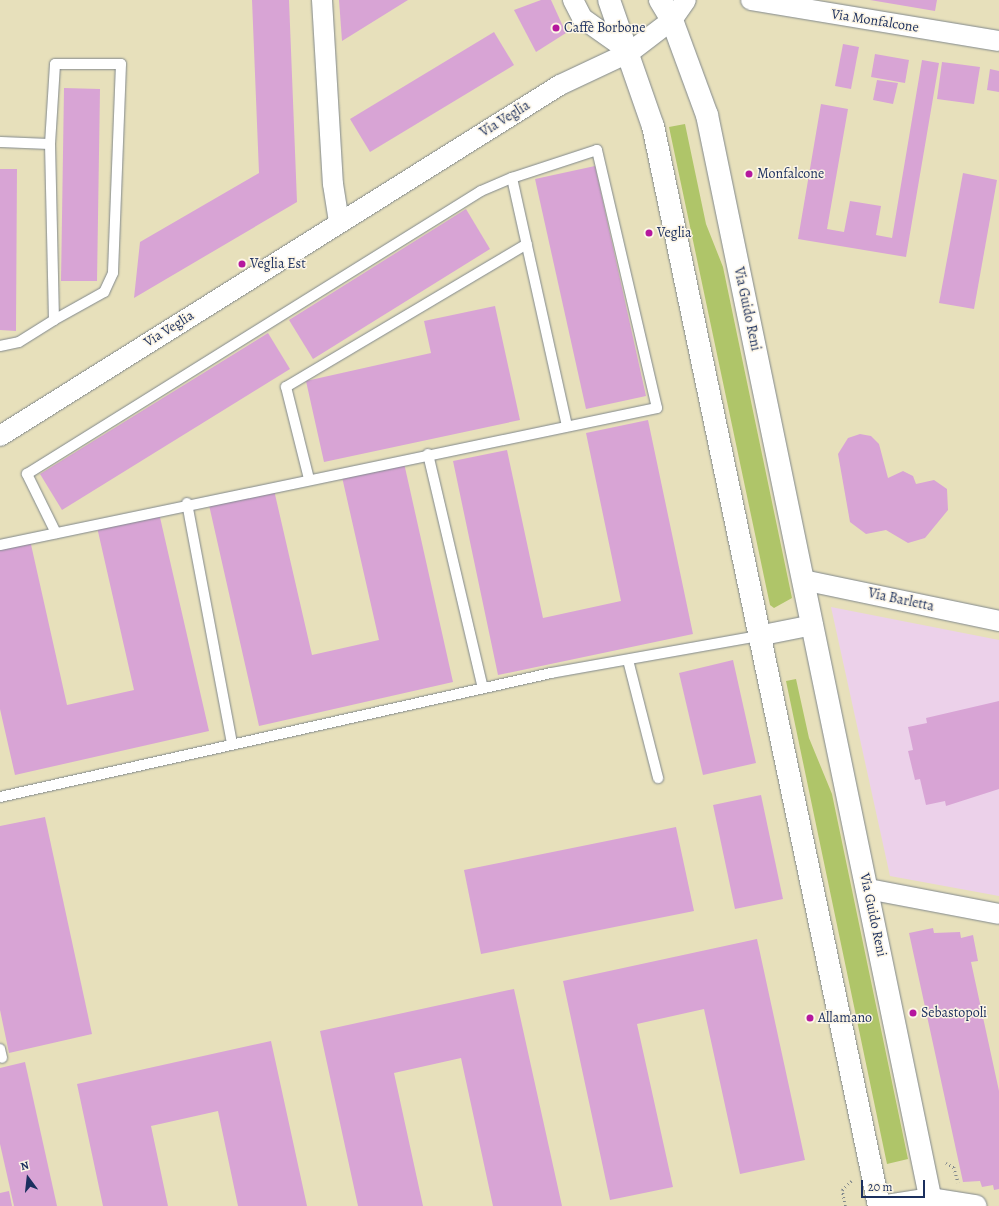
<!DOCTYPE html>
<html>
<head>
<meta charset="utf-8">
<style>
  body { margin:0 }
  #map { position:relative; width:999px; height:1206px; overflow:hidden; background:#e7e0bb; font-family:Alegreya,serif }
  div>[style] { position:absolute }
  .built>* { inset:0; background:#ecd1ea }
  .green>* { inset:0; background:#afc569 }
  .building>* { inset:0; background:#d8a4d5 }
  .path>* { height:2.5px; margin-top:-1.25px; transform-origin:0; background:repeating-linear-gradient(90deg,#81888c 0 1px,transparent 0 4px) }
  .roads { filter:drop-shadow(0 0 1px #81888c) drop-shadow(0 0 1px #81888c) }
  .lane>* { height:10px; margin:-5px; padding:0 5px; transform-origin:5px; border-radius:5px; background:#fff }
  .street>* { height:20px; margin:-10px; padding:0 10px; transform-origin:10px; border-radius:10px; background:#fff }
  .secondary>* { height:22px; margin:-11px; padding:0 11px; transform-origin:11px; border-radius:11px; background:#fff }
  .dots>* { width:11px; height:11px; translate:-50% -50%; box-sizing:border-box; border:2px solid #fcf5e5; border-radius:50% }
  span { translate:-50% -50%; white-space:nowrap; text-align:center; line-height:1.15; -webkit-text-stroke:3px #fcf5e5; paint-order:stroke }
  .street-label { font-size:14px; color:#1b2f5e }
  .poi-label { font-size:14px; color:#1b2f5e }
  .left { translate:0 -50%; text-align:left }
  .north { position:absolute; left:8px; top:1158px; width:40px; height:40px; -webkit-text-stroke:3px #fcf5e5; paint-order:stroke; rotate:345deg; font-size:11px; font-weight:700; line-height:16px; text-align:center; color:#1b2f5e }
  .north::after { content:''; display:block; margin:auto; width:14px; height:18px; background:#1b2f5e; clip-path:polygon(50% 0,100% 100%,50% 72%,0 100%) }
  .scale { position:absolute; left:861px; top:1180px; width:64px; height:18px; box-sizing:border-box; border:2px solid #1b2f5e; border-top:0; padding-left:5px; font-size:12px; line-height:14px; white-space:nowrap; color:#1b2f5e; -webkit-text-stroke:3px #fcf5e5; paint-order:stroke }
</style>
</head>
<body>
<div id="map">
  <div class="built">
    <i style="clip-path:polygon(831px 607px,999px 640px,999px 896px,890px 876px)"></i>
  </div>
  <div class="green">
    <i style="clip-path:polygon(685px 124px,706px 224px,723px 267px,792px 598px,774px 608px,770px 605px,669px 127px)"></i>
    <i style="clip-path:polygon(796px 679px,809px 738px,832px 794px,908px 1159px,887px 1164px,786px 681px)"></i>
  </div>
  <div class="building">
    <i style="clip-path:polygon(252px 0,289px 0,297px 202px,134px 298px,140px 242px,259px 173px)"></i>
    <i style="clip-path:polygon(339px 0,408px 0,342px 41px)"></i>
    <i style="clip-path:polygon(541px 0,551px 0,566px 33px,536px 52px,514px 10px)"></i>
    <i style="clip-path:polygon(870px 0,937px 0,935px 11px)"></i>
    <i style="clip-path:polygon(494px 32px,514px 65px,370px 152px,350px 119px)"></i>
    <i style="clip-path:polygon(843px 44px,859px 47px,851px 89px,835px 86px)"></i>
    <i style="clip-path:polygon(875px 54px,909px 60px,905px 83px,871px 77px)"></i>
    <i style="clip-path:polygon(922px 60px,939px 63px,906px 257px,798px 239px,821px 104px,848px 109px,827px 229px,844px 232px,850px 201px,881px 206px,876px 235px,892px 238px)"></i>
    <i style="clip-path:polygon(942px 62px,980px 67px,974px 104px,937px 99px)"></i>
    <i style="clip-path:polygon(990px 69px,999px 71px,999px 92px,987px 90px)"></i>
    <i style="clip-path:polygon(877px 80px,898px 83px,893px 104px,873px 100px)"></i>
    <i style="clip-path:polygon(64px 88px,100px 89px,97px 281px,61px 281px)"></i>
    <i style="clip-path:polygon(595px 166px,646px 396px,586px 409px,535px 179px)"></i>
    <i style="clip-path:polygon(0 169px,17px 169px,16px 331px,0 330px)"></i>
    <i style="clip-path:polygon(963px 173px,997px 180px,974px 309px,939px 303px)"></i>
    <i style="clip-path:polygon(466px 209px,490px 249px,313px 359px,289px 320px)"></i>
    <i style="clip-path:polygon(495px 306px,520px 420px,324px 462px,306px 381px,431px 353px,424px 321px)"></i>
    <i style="clip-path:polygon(268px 333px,290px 369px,62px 510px,40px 474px)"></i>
    <i style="clip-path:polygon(648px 420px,693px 634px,498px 675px,453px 461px,507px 450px,543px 618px,621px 601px,586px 433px)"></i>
    <i style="clip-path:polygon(860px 434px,871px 436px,879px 444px,888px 478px,903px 471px,913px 476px,916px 484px,934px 480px,947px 489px,948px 510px,925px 538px,908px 543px,886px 530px,866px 534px,850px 522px,838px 454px,848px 438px)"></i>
    <i style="clip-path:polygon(404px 463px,453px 682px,259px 726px,209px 505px,274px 490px,312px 655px,379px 640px,342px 477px)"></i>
    <i style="clip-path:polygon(159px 513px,209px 731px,15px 775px,0 709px,0 547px,30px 540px,67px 705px,134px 690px,97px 527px)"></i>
    <i style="clip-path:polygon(733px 660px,756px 763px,703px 775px,679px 673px)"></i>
    <i style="clip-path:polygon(999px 701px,999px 789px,946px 806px,945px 801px,926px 805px,920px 779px,915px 780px,908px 751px,913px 750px,908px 727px,927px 723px,926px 718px)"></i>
    <i style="clip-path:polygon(761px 795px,783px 899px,735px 909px,713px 805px)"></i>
    <i style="clip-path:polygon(45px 817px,92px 1034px,9px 1053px,0 1010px,0 826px)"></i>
    <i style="clip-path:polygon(676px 827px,694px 911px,481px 954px,464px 870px)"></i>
    <i style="clip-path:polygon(933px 928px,934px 933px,960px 932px,961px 938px,973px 935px,978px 961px,971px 962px,999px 1091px,999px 1189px,994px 1190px,993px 1185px,982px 1187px,980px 1181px,963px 1182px,909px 933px)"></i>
    <i style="clip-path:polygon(757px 939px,805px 1160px,740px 1174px,704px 1009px,637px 1024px,673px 1187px,610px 1200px,563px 981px)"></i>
    <i style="clip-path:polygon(514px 989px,562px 1206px,493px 1206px,461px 1058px,394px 1073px,423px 1206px,358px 1206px,320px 1031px)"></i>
    <i style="clip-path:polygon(271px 1041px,307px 1206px,238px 1206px,218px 1111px,151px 1126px,168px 1206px,103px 1206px,77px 1084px)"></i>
    <i style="clip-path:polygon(25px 1062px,57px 1206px,14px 1206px,0 1144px,0 1068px)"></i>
    <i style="clip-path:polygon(9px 1191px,12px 1206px,0 1206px,0 1193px)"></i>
  </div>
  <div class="path">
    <i style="left:946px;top:1163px;width:9px;rotate:27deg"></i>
    <i style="left:954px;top:1167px;width:16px;rotate:75deg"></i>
    <i style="left:845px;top:1206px;width:16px;rotate:-101deg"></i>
    <i style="left:842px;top:1190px;width:13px;rotate:-45deg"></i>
  </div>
  <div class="roads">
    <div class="lane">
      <i style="left:0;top:142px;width:50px;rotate:2.3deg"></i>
      <i style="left:0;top:346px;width:19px;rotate:-12deg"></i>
      <i style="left:19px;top:342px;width:41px;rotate:-32.2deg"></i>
      <i style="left:54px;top:320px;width:176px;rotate:-91.3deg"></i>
      <i style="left:50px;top:144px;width:80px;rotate:-86.4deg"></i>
      <i style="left:55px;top:64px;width:66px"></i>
      <i style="left:121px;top:64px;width:209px;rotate:92.2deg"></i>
      <i style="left:113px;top:273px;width:21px;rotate:115deg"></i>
      <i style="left:104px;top:292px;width:57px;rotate:150.8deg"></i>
      <i style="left:428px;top:454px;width:240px;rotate:76.8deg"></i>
      <i style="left:309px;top:479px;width:95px;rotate:-104deg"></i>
      <i style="left:286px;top:387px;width:280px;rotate:-30.7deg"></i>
      <i style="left:187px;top:503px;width:244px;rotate:79.4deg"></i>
      <i style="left:56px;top:533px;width:66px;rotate:-116.2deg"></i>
      <i style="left:27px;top:474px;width:535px;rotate:-31.94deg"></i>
      <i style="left:481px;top:191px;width:34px;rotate:-23deg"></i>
      <i style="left:0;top:545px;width:671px;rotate:-11.78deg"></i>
      <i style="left:657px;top:408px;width:265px;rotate:-103.1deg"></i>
      <i style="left:597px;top:150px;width:89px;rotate:161.8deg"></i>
      <i style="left:512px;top:178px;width:254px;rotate:77.5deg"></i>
      <i style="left:628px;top:660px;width:122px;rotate:75.7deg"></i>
      <i style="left:0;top:797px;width:565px;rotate:-12.68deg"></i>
      <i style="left:551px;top:673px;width:210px;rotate:-10.1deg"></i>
      <i style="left:0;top:1049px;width:9px;rotate:77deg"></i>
    </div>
    <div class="street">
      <i style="left:322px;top:0;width:184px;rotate:86.6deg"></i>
      <i style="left:333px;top:184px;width:38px;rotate:81deg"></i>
      <i style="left:573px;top:0;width:20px;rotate:63deg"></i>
      <i style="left:582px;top:18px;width:59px;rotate:35.3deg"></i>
      <i style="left:751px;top:0;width:251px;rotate:9.4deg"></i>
      <i style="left:0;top:436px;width:661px;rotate:-32.08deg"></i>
      <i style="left:560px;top:85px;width:77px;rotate:-25.2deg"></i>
      <i style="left:630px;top:52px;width:53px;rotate:-37.3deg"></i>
      <i style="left:672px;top:20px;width:24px;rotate:-55deg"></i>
      <i style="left:803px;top:580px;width:200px;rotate:11.8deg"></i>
      <i style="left:758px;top:636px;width:56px;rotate:-11.3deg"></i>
      <i style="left:868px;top:889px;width:133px;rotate:10.8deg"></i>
    </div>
    <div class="secondary">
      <i style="left:609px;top:0;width:133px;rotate:70.8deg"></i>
      <i style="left:653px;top:126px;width:1103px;rotate:78.18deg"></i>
      <i style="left:660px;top:0;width:23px;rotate:59deg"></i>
      <i style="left:672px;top:20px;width:101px;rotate:69.8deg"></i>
      <i style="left:707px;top:115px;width:1114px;rotate:78.35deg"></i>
      <i style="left:885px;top:1206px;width:47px;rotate:-8.7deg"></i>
      <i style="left:931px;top:1199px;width:45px;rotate:9deg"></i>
    </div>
  </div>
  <div class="dots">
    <i style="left:556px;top:28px;background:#b5179e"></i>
    <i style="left:749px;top:174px;background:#b5179e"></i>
    <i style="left:649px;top:233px;background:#b5179e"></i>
    <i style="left:242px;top:264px;background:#b5179e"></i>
    <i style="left:913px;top:1013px;background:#b5179e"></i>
    <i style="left:810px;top:1018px;background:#b5179e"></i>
  </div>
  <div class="street-label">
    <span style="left:875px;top:21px;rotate:9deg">Via Monfalcone</span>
    <span style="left:505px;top:119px;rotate:-32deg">Via Veglia</span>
    <span style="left:747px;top:309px;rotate:78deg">Via Guido Reni</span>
    <span style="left:169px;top:329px;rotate:-32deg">Via Veglia</span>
    <span style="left:901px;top:600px;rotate:12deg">Via Barletta</span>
    <span style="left:873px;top:915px;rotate:78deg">Via Guido Reni</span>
  </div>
  <div class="poi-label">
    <span class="left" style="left:564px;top:28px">Caffè Borbone</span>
    <span class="left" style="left:757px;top:174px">Monfalcone</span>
    <span class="left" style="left:657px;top:233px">Veglia</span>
    <span class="left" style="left:250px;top:264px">Veglia Est</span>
    <span class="left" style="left:921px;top:1013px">Sebastopoli</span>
    <span class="left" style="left:818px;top:1018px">Allamano</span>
  </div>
  <div class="north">N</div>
  <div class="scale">20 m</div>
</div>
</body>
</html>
